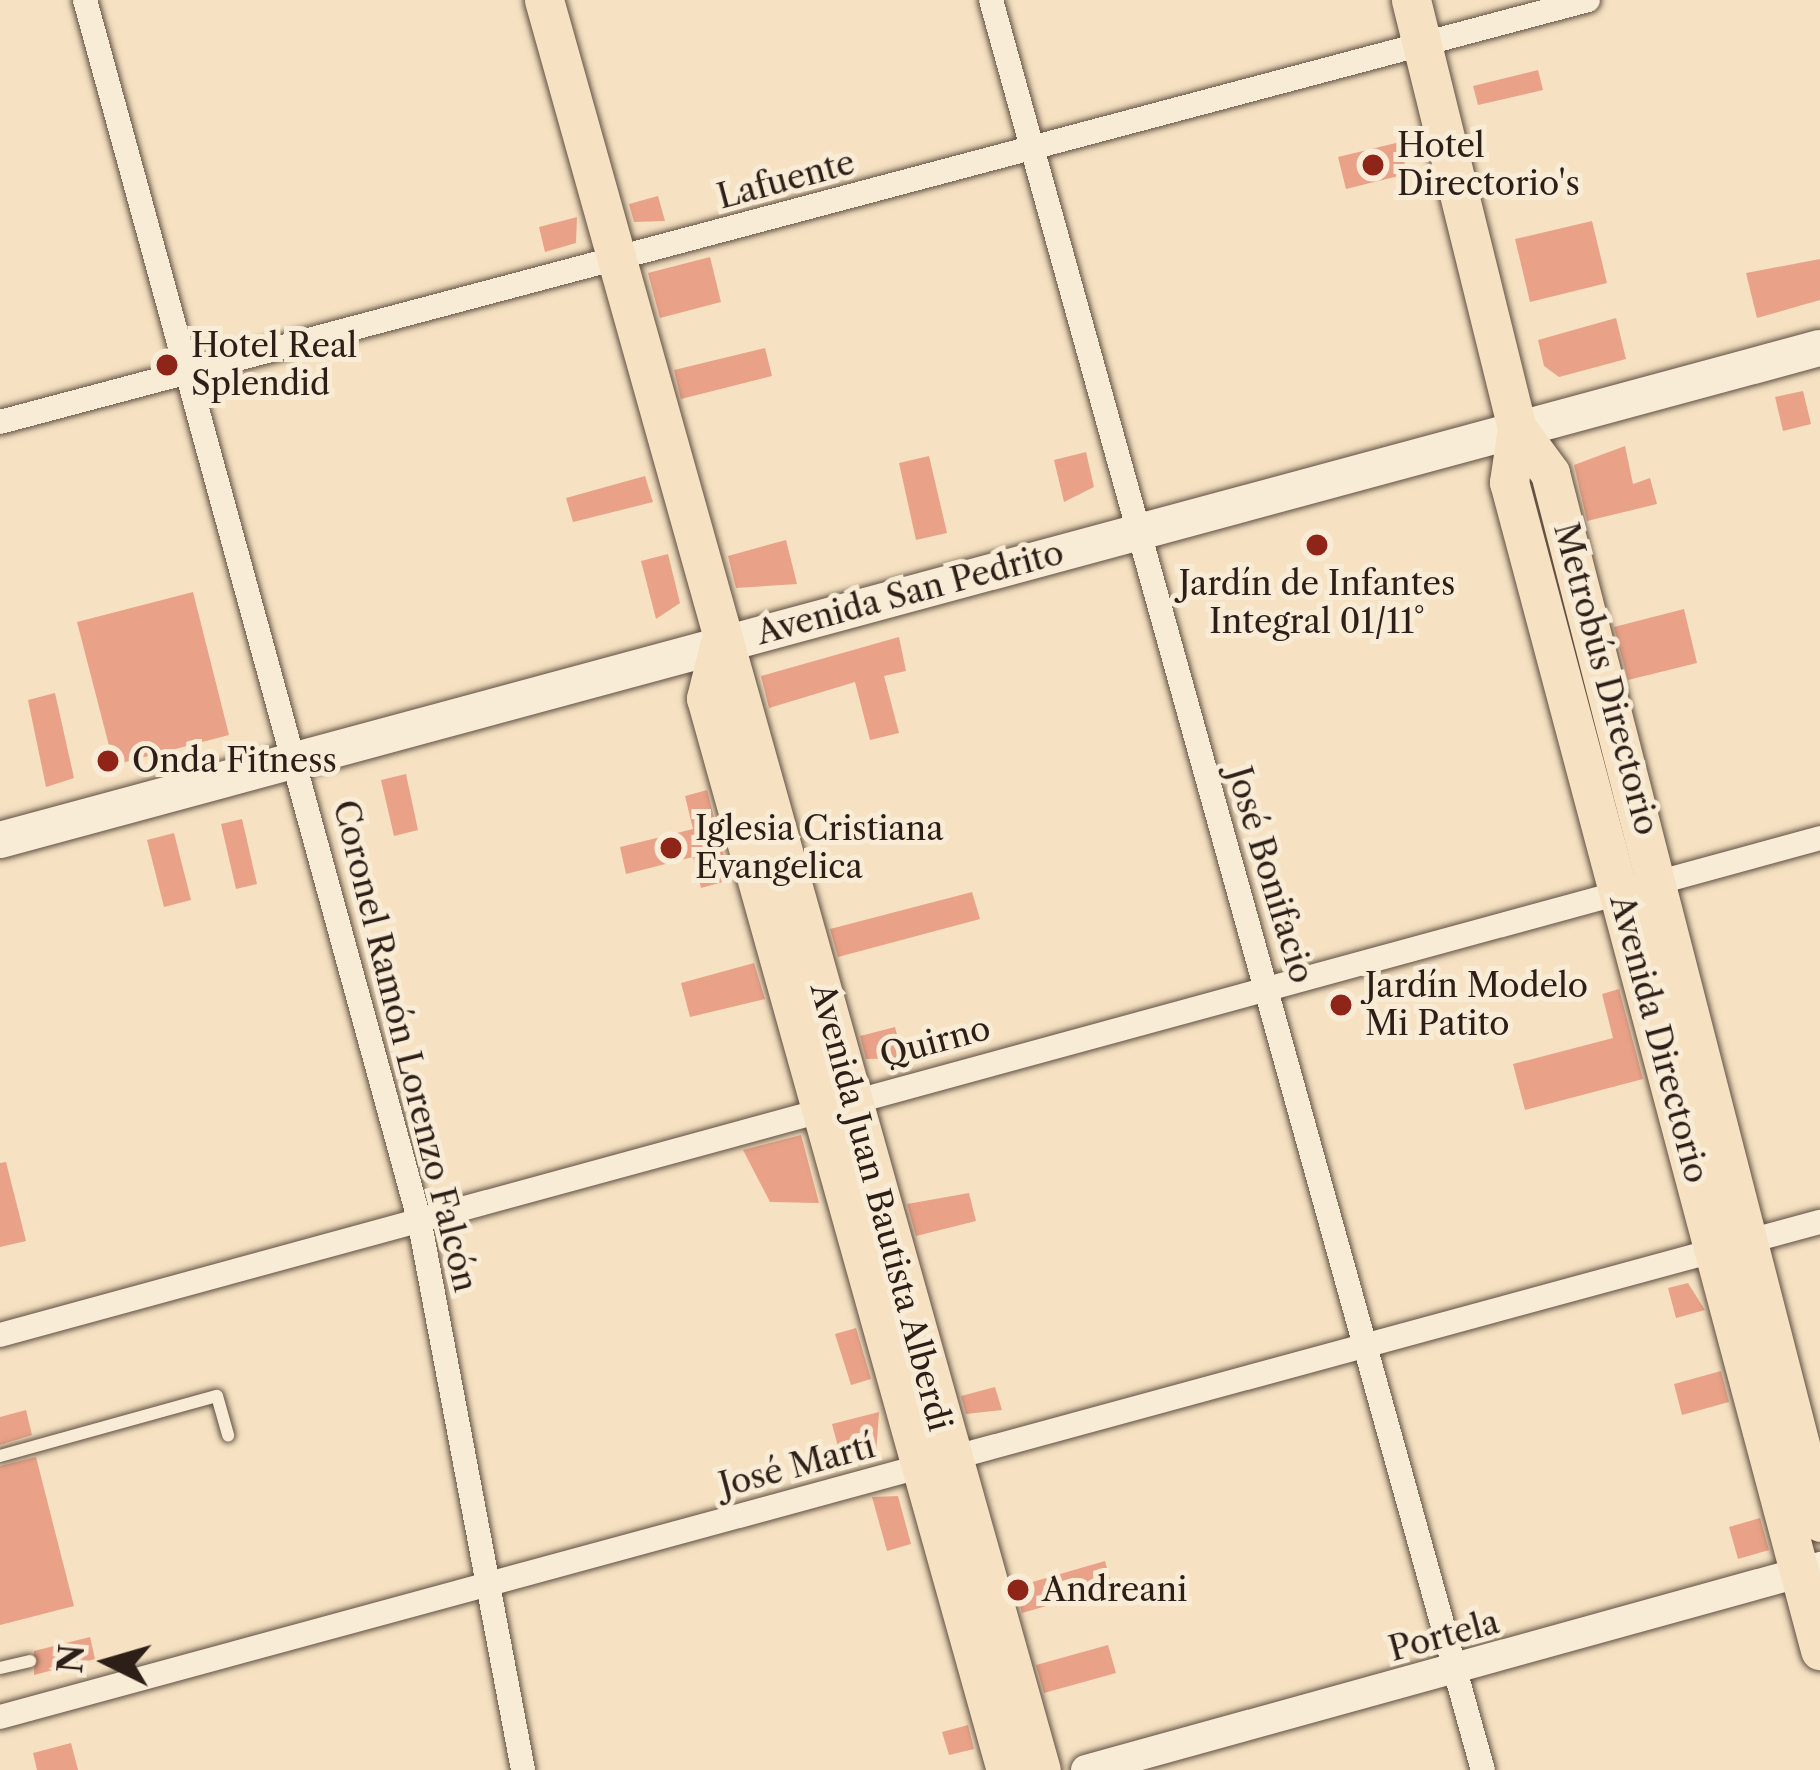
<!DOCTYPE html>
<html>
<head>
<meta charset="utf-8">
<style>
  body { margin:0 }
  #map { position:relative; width:1820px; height:1770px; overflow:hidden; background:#f6e2c2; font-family:"Libre Caslon Text",serif }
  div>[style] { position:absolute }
  .building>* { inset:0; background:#e9a288 }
  .roads { filter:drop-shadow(0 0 3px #604f42) drop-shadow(0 0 3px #604f42) }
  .service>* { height:12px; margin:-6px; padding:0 6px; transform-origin:6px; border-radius:6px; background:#f9ecd7 }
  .minor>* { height:24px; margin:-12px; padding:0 12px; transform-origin:12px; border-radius:12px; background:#f9ecd7 }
  .tertiary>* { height:30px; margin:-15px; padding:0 15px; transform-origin:15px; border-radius:15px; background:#f9ecd7 }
  .secondary>* { height:36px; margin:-18px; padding:0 18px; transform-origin:18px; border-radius:18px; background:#f9ecd7 }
  .primary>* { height:39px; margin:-19.5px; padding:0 19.5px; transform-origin:19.5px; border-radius:19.5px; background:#f6e2c2 }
  .dots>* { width:33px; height:33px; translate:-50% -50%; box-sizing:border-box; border:6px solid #f9ecd7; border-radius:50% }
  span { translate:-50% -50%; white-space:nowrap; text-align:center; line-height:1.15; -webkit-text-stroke:10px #f9ecd7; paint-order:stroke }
  .poi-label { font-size:33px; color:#2e1e18 }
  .left { translate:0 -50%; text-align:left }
  .street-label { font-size:33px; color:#2e1e18 }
  .north { position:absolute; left:48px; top:1602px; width:120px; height:120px; -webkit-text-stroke:9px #f9ecd7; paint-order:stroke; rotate:275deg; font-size:33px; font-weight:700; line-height:48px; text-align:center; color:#2e1e18 }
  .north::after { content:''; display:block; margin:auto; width:42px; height:54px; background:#2e1e18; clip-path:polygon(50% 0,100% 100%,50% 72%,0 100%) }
</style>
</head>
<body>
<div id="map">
  <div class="building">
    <i style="clip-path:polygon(1538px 70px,1543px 90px,1478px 105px,1473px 86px)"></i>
    <i style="clip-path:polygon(1400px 142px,1407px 174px,1346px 189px,1338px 157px)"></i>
    <i style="clip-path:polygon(658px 196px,665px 221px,634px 222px,629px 204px)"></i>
    <i style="clip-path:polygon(577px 217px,576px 243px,545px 252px,539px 227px)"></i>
    <i style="clip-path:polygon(1592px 221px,1607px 283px,1530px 302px,1515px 239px)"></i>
    <i style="clip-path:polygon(710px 257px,721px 302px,660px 318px,648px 273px)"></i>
    <i style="clip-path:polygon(1820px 259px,1820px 300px,1757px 318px,1746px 273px)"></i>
    <i style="clip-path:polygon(1616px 318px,1626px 359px,1559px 377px,1544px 366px,1538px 340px)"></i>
    <i style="clip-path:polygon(765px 348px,772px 376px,681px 399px,674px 370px)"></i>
    <i style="clip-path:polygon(1803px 391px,1811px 424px,1783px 431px,1775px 397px)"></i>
    <i style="clip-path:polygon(1625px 446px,1633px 484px,1650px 478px,1657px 504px,1587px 521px,1574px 465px)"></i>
    <i style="clip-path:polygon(1086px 452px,1094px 487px,1064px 502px,1054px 460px)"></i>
    <i style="clip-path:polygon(929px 456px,947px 533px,916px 540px,899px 463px)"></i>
    <i style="clip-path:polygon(645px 476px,653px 502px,573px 522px,566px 498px)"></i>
    <i style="clip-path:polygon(786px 540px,797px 584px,736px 588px,728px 556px)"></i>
    <i style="clip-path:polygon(668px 554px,680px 603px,656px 619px,641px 561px)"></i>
    <i style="clip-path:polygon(193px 592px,229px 735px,114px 765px,77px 622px)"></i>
    <i style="clip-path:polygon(1684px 609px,1697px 663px,1628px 680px,1614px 627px)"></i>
    <i style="clip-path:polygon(899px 637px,906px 671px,884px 676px,899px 733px,870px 740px,855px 682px,769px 708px,761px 676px)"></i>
    <i style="clip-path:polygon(55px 693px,74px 778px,46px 787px,28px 700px)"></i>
    <i style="clip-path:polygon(406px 774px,418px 830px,394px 836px,381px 780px)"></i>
    <i style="clip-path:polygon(707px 790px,730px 880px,701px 888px,693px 857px,626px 874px,620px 847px,693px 829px,685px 796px)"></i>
    <i style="clip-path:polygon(242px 819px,257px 884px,236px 889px,221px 824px)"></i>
    <i style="clip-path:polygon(174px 833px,191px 900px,164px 907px,147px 840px)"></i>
    <i style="clip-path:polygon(972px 892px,980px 919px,838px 957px,830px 929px)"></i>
    <i style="clip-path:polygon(754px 963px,765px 999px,690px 1017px,681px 983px)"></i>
    <i style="clip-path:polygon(1619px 989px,1643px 1079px,1525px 1110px,1513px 1064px,1613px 1038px,1602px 994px)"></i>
    <i style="clip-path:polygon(895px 1027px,903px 1058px,866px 1059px,860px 1036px)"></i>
    <i style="clip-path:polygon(801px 1135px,819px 1203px,770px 1202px,743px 1150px)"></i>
    <i style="clip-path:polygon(6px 1162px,26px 1241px,0 1247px,0 1163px)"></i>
    <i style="clip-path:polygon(969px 1193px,976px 1221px,916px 1236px,907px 1204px)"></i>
    <i style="clip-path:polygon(1688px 1283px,1705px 1310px,1676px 1318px,1668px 1288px)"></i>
    <i style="clip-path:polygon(856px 1328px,871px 1379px,851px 1385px,835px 1334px)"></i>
    <i style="clip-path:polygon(1721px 1371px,1729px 1402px,1682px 1415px,1674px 1384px)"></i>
    <i style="clip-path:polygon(995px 1387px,1002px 1410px,966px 1414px,961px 1396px)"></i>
    <i style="clip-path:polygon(26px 1410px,32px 1435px,0 1445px,0 1417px)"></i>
    <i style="clip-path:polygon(879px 1412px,876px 1454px,842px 1462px,832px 1424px)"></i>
    <i style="clip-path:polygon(36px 1457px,74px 1606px,0 1625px,0 1466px)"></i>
    <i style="clip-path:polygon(898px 1496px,911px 1544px,887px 1551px,872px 1497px)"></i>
    <i style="clip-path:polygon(1760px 1518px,1769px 1550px,1738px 1559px,1729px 1527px)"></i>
    <i style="clip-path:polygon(1105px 1561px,1112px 1587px,1022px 1613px,1015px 1587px)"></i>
    <i style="clip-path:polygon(90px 1637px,95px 1659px,34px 1675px,34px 1651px)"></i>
    <i style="clip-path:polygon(1108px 1645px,1116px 1673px,1044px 1693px,1036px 1665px)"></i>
    <i style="clip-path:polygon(968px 1725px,974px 1749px,949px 1755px,942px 1732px)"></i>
    <i style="clip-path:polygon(71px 1743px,78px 1770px,37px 1770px,33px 1753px)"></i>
  </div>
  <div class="roads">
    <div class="service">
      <i style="left:0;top:1456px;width:225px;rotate:-15.5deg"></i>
      <i style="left:217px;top:1396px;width:41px;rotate:74.2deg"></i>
      <i style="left:0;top:1668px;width:31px;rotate:-13deg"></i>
    </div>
    <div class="minor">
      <i style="left:85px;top:0;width:1264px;rotate:74.68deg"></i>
      <i style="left:419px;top:1219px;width:561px;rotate:79.31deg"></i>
      <i style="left:991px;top:0;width:1837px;rotate:74.47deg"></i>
      <i style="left:0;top:422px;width:1643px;rotate:-14.88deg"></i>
      <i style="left:0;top:1335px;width:1887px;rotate:-15.27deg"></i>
      <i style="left:0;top:1717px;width:1886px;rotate:-15.22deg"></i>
    </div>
    <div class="tertiary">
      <i style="left:1086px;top:1770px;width:762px;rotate:-15.46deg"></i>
    </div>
    <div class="secondary">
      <i style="left:0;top:840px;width:1885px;rotate:-15.13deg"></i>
    </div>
    <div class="primary">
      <i style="left:544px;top:0;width:1838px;rotate:74.32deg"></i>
      <i style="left:1411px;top:0;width:441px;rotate:76.1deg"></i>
      <i style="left:1517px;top:428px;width:55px;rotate:98.4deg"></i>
      <i style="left:1509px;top:482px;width:1209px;rotate:75.09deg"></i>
      <i style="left:1517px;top:428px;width:56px;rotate:53.7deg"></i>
      <i style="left:1550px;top:473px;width:1083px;rotate:75.57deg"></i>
      <i style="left:719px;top:646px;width:54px;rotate:104deg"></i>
      <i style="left:706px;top:698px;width:1113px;rotate:74.37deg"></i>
    </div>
  </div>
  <div class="dots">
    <i style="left:1373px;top:165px;background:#8f2418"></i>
    <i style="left:167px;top:365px;background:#8f2418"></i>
    <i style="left:1317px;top:545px;background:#8f2418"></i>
    <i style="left:108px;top:761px;background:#8f2418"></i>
    <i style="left:671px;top:848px;background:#8f2418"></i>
    <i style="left:1341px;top:1005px;background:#8f2418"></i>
    <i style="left:1018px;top:1590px;background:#8f2418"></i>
  </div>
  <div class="poi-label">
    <span class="left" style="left:1397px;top:165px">Hotel<br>Directorio's</span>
    <span class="left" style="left:191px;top:365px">Hotel Real<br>Splendid</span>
    <span style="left:1317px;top:603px">Jardín de Infantes<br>Integral 01/11°</span>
    <span class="left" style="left:132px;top:761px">Onda Fitness</span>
    <span class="left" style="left:695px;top:848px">Iglesia Cristiana<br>Evangelica</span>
    <span class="left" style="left:1365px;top:1005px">Jardín Modelo<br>Mi Patito</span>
    <span class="left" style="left:1042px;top:1590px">Andreani</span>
  </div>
  <div class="street-label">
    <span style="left:786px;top:180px;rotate:-15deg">Lafuente</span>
    <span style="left:910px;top:593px;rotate:-15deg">Avenida San Pedrito</span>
    <span style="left:1606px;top:679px;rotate:75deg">Metrobús Directorio</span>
    <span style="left:1270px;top:875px;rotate:73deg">José Bonifacio</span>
    <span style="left:1659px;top:1039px;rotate:75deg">Avenida Directorio</span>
    <span style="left:935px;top:1042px;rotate:-15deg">Quirno</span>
    <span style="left:405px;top:1046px;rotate:76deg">Coronel Ramón Lorenzo Falcón</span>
    <span style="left:881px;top:1207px;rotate:75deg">Avenida Juan Bautista Alberdi</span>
    <span style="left:797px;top:1466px;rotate:-15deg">José Martí</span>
    <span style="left:1444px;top:1636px;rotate:-15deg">Portela</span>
  </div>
  <div class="north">N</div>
</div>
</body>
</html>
